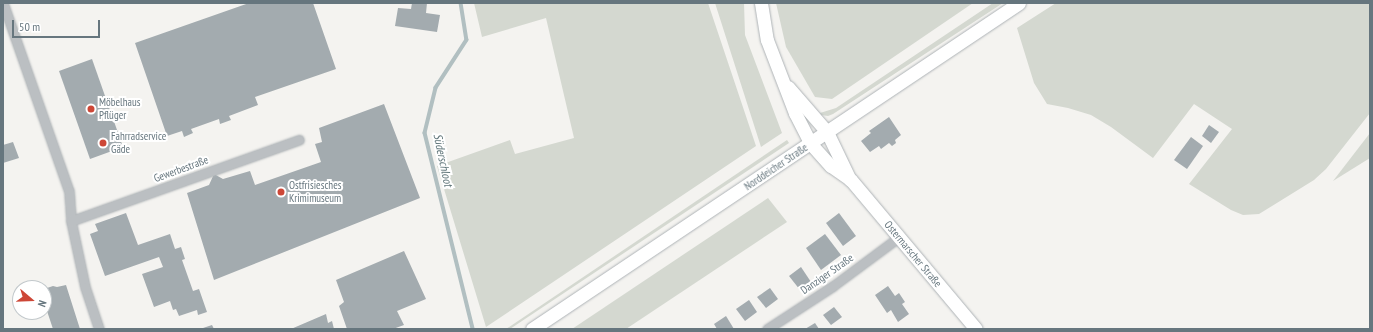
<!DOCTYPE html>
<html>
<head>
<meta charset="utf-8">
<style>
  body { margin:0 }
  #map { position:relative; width:1373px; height:332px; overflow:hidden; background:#f4f3f0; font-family:"PT Sans Narrow",sans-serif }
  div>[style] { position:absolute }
  .green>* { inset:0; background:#d4d8d0 }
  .stream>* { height:3.5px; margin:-1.75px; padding:0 1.75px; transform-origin:1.75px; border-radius:1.75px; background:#b1bfc1 }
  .building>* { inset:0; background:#a3abaf }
  .roads { filter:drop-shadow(0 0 1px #aeb3b6) drop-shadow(0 0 1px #aeb3b6) }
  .street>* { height:9px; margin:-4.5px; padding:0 4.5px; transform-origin:4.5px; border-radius:4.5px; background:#bbbfc2 }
  .secondary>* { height:13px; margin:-6.5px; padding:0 6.5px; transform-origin:6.5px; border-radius:6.5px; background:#fff }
  .dots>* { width:11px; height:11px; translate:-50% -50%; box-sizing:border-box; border:2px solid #fff; border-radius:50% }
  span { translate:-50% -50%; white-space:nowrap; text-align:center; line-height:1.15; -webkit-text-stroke:4px #fff; paint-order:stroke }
  .poi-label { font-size:11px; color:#66767e }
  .left { translate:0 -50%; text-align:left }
  .street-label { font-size:11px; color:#66767e }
  .water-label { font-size:12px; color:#62777b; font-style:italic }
  .frame { position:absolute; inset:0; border:4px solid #66767e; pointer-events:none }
  .north { position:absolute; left:12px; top:280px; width:40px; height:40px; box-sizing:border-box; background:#fff; border:1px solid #c2c8cb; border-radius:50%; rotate:109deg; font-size:11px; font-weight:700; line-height:16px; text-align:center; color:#66767e }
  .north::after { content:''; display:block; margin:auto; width:14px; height:18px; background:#cd4737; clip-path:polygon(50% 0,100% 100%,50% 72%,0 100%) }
  .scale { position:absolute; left:12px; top:20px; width:88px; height:18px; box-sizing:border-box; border:2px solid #66767e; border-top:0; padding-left:5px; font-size:12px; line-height:14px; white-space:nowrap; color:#66767e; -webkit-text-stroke:3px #fff; paint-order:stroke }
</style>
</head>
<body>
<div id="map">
  <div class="green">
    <i style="clip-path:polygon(474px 3px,708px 3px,756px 146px,486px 327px,437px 166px,510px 140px,515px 154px,574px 138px,546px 18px,482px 37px)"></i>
    <i style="clip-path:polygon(715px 3px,744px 3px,745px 35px,782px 133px,761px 147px)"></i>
    <i style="clip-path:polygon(776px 3px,973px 3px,832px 99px,815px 97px,786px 47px)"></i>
    <i style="clip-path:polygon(993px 3px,1003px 3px,833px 114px,828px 116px,821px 115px,820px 113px,836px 108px)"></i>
    <i style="clip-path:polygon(1056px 3px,1370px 3px,1370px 113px,1326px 169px,1314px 180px,1259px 214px,1243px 215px,1231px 210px,1189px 184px,1232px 129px,1194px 104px,1153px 158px,1111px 127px,1091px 115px,1068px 108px,1047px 104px,1034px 83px,1017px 28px)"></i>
    <i style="clip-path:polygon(1370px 133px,1370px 158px,1333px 181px)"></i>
    <i style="clip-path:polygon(787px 140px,789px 143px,510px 329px,506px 329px)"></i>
    <i style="clip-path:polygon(768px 198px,787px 222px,626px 329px,572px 329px)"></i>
  </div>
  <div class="stream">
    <i style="left:461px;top:3px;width:37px;rotate:81deg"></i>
    <i style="left:467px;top:40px;width:57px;rotate:122.9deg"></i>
    <i style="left:436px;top:88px;width:46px;rotate:103.7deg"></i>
    <i style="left:425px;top:133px;width:202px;rotate:76.2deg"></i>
  </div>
  <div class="building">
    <i style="clip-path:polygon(249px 3px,313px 3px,336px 69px,255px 97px,258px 105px,229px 116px,231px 120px,220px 124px,219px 119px,191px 129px,193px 133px,184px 137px,182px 131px,167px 136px,135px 43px)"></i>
    <i style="clip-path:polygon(412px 3px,427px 3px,426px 13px,440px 15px,437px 32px,395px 26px,398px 8px,411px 9px)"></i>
    <i style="clip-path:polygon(92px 59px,123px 147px,90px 159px,59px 71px)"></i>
    <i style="clip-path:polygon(384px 104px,420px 198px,214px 280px,187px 193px,209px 185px,214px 174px,223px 179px,250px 171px,255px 185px,321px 162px,315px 144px,322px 142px,319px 128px)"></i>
    <i style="clip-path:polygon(889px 117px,901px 135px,895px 140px,896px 143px,892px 146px,889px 143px,881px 149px,879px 146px,870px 152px,861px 141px,871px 133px,869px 131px)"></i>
    <i style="clip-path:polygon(1209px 125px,1219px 132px,1211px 143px,1202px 136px)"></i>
    <i style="clip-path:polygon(1191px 137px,1203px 146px,1187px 169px,1174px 160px)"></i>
    <i style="clip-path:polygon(13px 142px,19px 158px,3px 163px,3px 145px)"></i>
    <i style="clip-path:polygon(126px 213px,138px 245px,170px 234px,175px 249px,181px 247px,185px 259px,182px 260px,193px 291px,199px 289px,207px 312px,198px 315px,197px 310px,179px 316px,176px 309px,173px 310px,170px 301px,154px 307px,142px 274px,163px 267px,159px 257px,105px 276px,90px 234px,98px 231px,95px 224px)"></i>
    <i style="clip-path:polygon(839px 213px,856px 236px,843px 246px,826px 223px)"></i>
    <i style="clip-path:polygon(825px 234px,841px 255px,821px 270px,806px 248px)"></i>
    <i style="clip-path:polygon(404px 251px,426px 299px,397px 311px,404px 325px,393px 329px,347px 329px,339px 306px,344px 302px,336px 280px)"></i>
    <i style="clip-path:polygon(801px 267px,811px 282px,800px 290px,789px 276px)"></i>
    <i style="clip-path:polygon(66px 285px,80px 329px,53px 329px,44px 302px,44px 289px,53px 286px,57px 287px)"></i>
    <i style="clip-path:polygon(888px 286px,895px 296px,899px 293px,905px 302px,902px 304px,909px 314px,898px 322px,891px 310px,887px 313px,875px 295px)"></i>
    <i style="clip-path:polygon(770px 288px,778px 299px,766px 308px,757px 297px)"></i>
    <i style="clip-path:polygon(749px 300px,757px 312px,745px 321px,736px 309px)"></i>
    <i style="clip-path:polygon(834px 307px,842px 317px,831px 325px,823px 315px)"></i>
    <i style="clip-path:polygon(326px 314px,328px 323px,332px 321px,334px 329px,291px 329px)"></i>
    <i style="clip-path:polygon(726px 316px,734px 329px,717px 329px,714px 324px)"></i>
    <i style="clip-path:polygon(815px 323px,819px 329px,805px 329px)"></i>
    <i style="clip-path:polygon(212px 325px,214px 329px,200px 329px)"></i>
  </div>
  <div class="roads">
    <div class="street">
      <i style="left:3px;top:3px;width:199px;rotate:70.7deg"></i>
      <i style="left:69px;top:191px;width:30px;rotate:86deg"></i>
      <i style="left:71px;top:221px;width:67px;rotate:78deg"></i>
      <i style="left:85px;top:287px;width:44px;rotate:71.6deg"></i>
      <i style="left:71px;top:221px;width:242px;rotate:-19.6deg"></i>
      <i style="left:767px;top:329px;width:79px;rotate:-33.1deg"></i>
      <i style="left:833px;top:286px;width:82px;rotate:-36.6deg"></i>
    </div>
    <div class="secondary">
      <i style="left:761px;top:3px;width:37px;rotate:81deg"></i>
      <i style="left:767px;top:40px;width:78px;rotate:69deg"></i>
      <i style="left:795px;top:113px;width:34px;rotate:63deg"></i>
      <i style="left:810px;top:143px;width:31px;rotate:48deg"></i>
      <i style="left:831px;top:166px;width:24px;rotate:35deg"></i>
      <i style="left:851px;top:180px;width:194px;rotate:50deg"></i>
      <i style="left:788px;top:87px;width:60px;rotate:49.1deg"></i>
      <i style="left:827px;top:132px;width:53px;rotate:64.4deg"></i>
      <i style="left:532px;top:329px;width:586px;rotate:-33.8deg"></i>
    </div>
  </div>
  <div class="dots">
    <i style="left:91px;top:109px;background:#cd4737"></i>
    <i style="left:103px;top:143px;background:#cd4737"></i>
    <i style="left:281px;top:192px;background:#cd4737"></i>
  </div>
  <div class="poi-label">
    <span class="left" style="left:99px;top:109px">Möbelhaus<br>Pflüger</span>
    <span class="left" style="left:111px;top:143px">Fahrradservice<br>Gäde</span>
    <span class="left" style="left:289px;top:192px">Ostfrisiesches<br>Krimimuseum</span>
  </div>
  <div class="street-label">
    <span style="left:776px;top:167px;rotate:-34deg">Norddeicher Straße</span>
    <span style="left:181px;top:169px;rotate:-20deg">Gewerbestraße</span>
    <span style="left:913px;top:254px;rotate:50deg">Ostermarscher Straße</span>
    <span style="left:827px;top:274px;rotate:-35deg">Danziger Straße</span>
  </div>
  <div class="water-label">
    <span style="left:443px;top:160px;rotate:78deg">Süderschloot</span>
  </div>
  <div class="frame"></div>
  <div class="north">N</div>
  <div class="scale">50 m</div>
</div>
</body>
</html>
